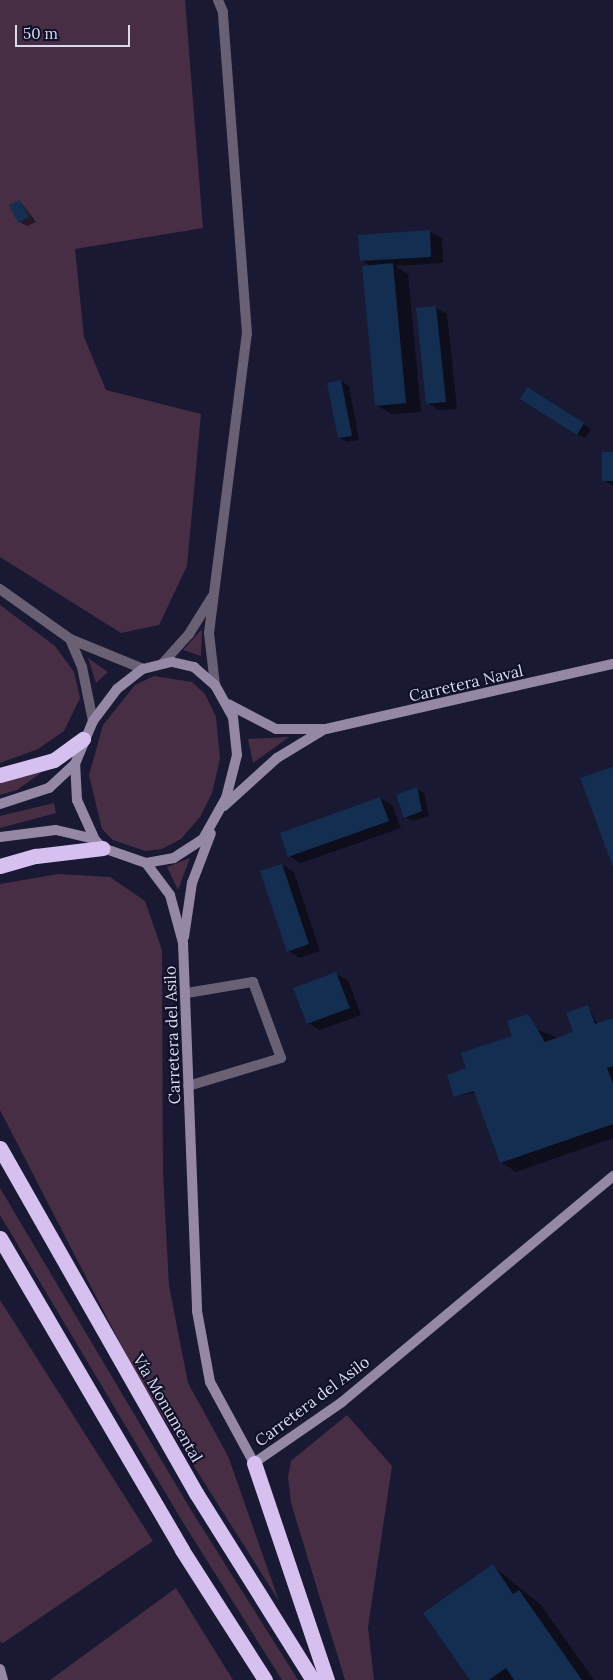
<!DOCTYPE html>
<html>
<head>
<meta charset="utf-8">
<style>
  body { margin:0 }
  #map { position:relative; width:613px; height:1680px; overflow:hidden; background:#191933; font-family:Lora,serif }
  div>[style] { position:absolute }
  .green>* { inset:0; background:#472e45 }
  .shadow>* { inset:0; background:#0007 }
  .building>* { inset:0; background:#142e51 }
  .street>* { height:10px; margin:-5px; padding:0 5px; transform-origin:5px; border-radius:5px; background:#696073 }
  .secondary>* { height:10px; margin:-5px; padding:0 5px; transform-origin:5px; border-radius:5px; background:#9587a6 }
  .highway>* { height:15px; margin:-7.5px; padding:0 7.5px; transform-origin:7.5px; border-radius:7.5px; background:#d6c0f0 }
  span { translate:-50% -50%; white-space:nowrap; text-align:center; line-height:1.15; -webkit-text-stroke:4px #101029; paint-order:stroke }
  .street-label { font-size:16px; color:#d8daed }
  .scale { position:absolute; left:15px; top:25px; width:115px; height:22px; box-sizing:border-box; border:2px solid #d8daed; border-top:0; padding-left:6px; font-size:15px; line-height:18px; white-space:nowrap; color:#d8daed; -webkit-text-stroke:4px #101029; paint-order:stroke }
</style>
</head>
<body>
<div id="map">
  <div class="green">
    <i style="clip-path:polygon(0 0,185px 0,203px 228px,75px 249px,84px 337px,106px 390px,201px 414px,187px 566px,159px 625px,121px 633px,0 557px)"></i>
    <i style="clip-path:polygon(0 605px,55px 646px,74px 672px,80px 698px,64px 731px,38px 749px,0 763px)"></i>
    <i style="clip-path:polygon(202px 629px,201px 656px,183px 650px)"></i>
    <i style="clip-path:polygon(88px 658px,108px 672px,96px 683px)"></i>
    <i style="clip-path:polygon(154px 676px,192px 682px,205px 694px,216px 717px,220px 759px,212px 793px,200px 817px,181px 839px,162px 849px,145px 851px,113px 840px,102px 829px,89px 775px,103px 725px,135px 685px)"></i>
    <i style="clip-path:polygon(289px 737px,253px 763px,248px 739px)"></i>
    <i style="clip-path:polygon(42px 772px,17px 790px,0 795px,0 783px)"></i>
    <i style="clip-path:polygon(54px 803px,56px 813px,0 828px,0 816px)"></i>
    <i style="clip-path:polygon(190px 858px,178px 890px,167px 867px)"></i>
    <i style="clip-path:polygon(58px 874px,110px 877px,145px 901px,162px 950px,163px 1173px,169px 1286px,188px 1383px,228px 1456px,279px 1601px,137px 1376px,0 1110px,0 884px)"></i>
    <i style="clip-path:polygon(0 1188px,191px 1510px,298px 1680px,282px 1680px,184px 1524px,0 1215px)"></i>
    <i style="clip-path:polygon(0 1300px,153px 1541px,3px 1643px,0 1642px)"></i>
    <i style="clip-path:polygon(347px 1415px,392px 1466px,368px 1627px,374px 1680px,345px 1680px,291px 1503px,288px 1477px,291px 1461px)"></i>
    <i style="clip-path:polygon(176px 1588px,233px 1680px,50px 1680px)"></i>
  </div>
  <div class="shadow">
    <i style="clip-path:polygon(20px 201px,36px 222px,27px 226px,19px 222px)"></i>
    <i style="clip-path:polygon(429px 231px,442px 238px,443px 263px,395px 266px,408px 274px,421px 412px,392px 414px,376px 405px,372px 267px,361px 260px)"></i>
    <i style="clip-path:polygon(435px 307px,447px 314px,457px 409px,439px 410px,427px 403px)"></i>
    <i style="clip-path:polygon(341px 381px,349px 386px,359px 440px,347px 442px,339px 437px,329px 384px)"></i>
    <i style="clip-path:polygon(536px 393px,591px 429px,585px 438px,577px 434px)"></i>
    <i style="clip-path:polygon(613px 453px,613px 486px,603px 480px)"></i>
    <i style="clip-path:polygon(417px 789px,424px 793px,429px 816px,413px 821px,405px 817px)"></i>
    <i style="clip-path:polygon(380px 798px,392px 805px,401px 828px,301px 863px,289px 856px)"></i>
    <i style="clip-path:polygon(282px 865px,294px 872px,320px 951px,300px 958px,288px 951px)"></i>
    <i style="clip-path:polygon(336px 974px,348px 980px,361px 1015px,320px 1030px,308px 1023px)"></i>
    <i style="clip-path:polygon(588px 1006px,598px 1025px,613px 1019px,613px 1138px,516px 1172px,501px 1162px,475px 1090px,468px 1088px,475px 1093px,455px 1096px,468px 1069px,513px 1037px,528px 1015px,536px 1029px,558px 1038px,576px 1032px)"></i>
    <i style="clip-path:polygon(493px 1566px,541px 1605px,594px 1680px,472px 1680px)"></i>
  </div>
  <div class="building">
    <i style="clip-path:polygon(20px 200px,29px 217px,18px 223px,9px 205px)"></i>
    <i style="clip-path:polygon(430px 230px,431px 257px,360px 261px,358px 235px)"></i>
    <i style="clip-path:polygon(393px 263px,406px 403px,375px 406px,362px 266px)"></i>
    <i style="clip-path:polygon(436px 306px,446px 402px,426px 404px,416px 308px)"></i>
    <i style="clip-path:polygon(341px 380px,352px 436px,338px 438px,327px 383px)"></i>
    <i style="clip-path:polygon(527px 387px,584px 423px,577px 435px,520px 399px)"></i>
    <i style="clip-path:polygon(602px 452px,613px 452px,613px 481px,602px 481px)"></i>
    <i style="clip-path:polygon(613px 767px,613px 867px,580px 778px)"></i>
    <i style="clip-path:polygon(417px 787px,422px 811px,404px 818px,396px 795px)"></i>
    <i style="clip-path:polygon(380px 797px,389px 821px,288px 857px,280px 833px)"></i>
    <i style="clip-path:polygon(282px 864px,309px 944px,287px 952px,260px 871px)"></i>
    <i style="clip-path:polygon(336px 972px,350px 1008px,307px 1024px,293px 988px)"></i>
    <i style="clip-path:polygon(588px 1005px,595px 1024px,613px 1018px,613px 1066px,607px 1068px,613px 1084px,613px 1124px,500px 1163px,474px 1091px,454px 1097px,447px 1075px,466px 1068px,461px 1053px,512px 1036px,507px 1021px,528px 1014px,545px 1042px,573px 1032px,566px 1013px)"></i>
    <i style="clip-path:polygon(493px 1564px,513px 1594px,519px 1590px,582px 1680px,514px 1680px,506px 1668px,489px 1680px,470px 1680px,423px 1613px)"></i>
  </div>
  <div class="street">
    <i style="left:0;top:589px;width:86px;rotate:35.5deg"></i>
    <i style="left:70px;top:639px;width:79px;rotate:22.3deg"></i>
    <i style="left:70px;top:639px;width:30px;rotate:67deg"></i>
    <i style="left:82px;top:667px;width:55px;rotate:78.5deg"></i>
    <i style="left:162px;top:664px;width:40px;rotate:-48deg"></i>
    <i style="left:189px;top:634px;width:44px;rotate:-58.1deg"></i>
    <i style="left:215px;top:685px;width:52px;rotate:-96.6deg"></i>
    <i style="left:209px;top:633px;width:301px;rotate:-82.8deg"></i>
    <i style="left:247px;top:334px;width:323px;rotate:-94.3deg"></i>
    <i style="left:223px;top:12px;width:13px;rotate:-113deg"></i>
    <i style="left:187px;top:993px;width:67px;rotate:-9.5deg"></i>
    <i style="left:253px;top:982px;width:81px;rotate:69.8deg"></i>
    <i style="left:281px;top:1058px;width:97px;rotate:163.2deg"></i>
  </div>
  <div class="secondary">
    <i style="left:172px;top:662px;width:23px;rotate:13deg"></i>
    <i style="left:194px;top:667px;width:28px;rotate:41deg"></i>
    <i style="left:215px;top:685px;width:37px;rotate:61deg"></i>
    <i style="left:233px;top:717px;width:38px;rotate:84deg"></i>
    <i style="left:237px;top:755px;width:44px;rotate:104.3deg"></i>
    <i style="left:226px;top:798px;width:47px;rotate:119.3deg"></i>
    <i style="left:203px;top:839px;width:35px;rotate:147deg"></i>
    <i style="left:174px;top:858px;width:28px;rotate:170deg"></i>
    <i style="left:146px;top:863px;width:46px;rotate:-160.8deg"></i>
    <i style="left:103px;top:848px;width:11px;rotate:-135deg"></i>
    <i style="left:95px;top:840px;width:44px;rotate:-114.2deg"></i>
    <i style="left:77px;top:800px;width:36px;rotate:-93deg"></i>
    <i style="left:75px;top:764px;width:47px;rotate:-67.3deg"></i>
    <i style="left:93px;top:721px;width:40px;rotate:-53deg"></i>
    <i style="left:117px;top:689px;width:33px;rotate:-38deg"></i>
    <i style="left:143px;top:669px;width:30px;rotate:-14deg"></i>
    <i style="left:228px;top:704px;width:54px;rotate:27.5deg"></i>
    <i style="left:276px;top:729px;width:50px"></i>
    <i style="left:326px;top:729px;width:294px;rotate:-12.8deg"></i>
    <i style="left:0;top:804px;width:52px;rotate:-18.1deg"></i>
    <i style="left:49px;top:788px;width:35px;rotate:-43deg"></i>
    <i style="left:224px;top:806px;width:72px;rotate:-42.2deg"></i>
    <i style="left:277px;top:758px;width:54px;rotate:-31.3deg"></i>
    <i style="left:0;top:837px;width:56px;rotate:-7.1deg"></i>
    <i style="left:56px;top:830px;width:39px;rotate:13deg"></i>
    <i style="left:146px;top:863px;width:40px;rotate:53deg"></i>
    <i style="left:170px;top:895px;width:50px;rotate:74.8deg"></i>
    <i style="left:183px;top:943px;width:368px;rotate:87.8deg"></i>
    <i style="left:197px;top:1311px;width:72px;rotate:79.6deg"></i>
    <i style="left:210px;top:1382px;width:92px;rotate:61.5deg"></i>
    <i style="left:254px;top:1463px;width:107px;rotate:-34.7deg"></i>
    <i style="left:342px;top:1402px;width:353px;rotate:-39.8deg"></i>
    <i style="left:184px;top:937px;width:55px;rotate:-81.6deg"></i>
    <i style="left:192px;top:883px;width:53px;rotate:-69.2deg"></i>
    <i style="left:0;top:1669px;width:11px;rotate:75deg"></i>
  </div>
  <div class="highway">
    <i style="left:0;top:775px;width:56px;rotate:-15.5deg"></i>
    <i style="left:54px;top:760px;width:36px;rotate:-36deg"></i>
    <i style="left:0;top:866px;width:37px;rotate:-16deg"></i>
    <i style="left:36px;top:856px;width:67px;rotate:-6.8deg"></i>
    <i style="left:0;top:1148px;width:397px;rotate:60.4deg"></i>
    <i style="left:196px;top:1493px;width:221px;rotate:58deg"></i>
    <i style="left:0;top:1238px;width:361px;rotate:59.7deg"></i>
    <i style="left:182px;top:1550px;width:154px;rotate:57.4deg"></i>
    <i style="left:254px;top:1463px;width:229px;rotate:71.4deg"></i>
  </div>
  <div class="street-label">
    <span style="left:466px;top:683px;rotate:-13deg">Carretera Naval</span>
    <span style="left:172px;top:1035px;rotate:-92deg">Carretera del Asilo</span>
    <span style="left:312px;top:1401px;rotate:-37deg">Carretera del Asilo</span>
    <span style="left:168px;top:1408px;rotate:60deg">Vía Monumental</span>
  </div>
  <div class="scale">50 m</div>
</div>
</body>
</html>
